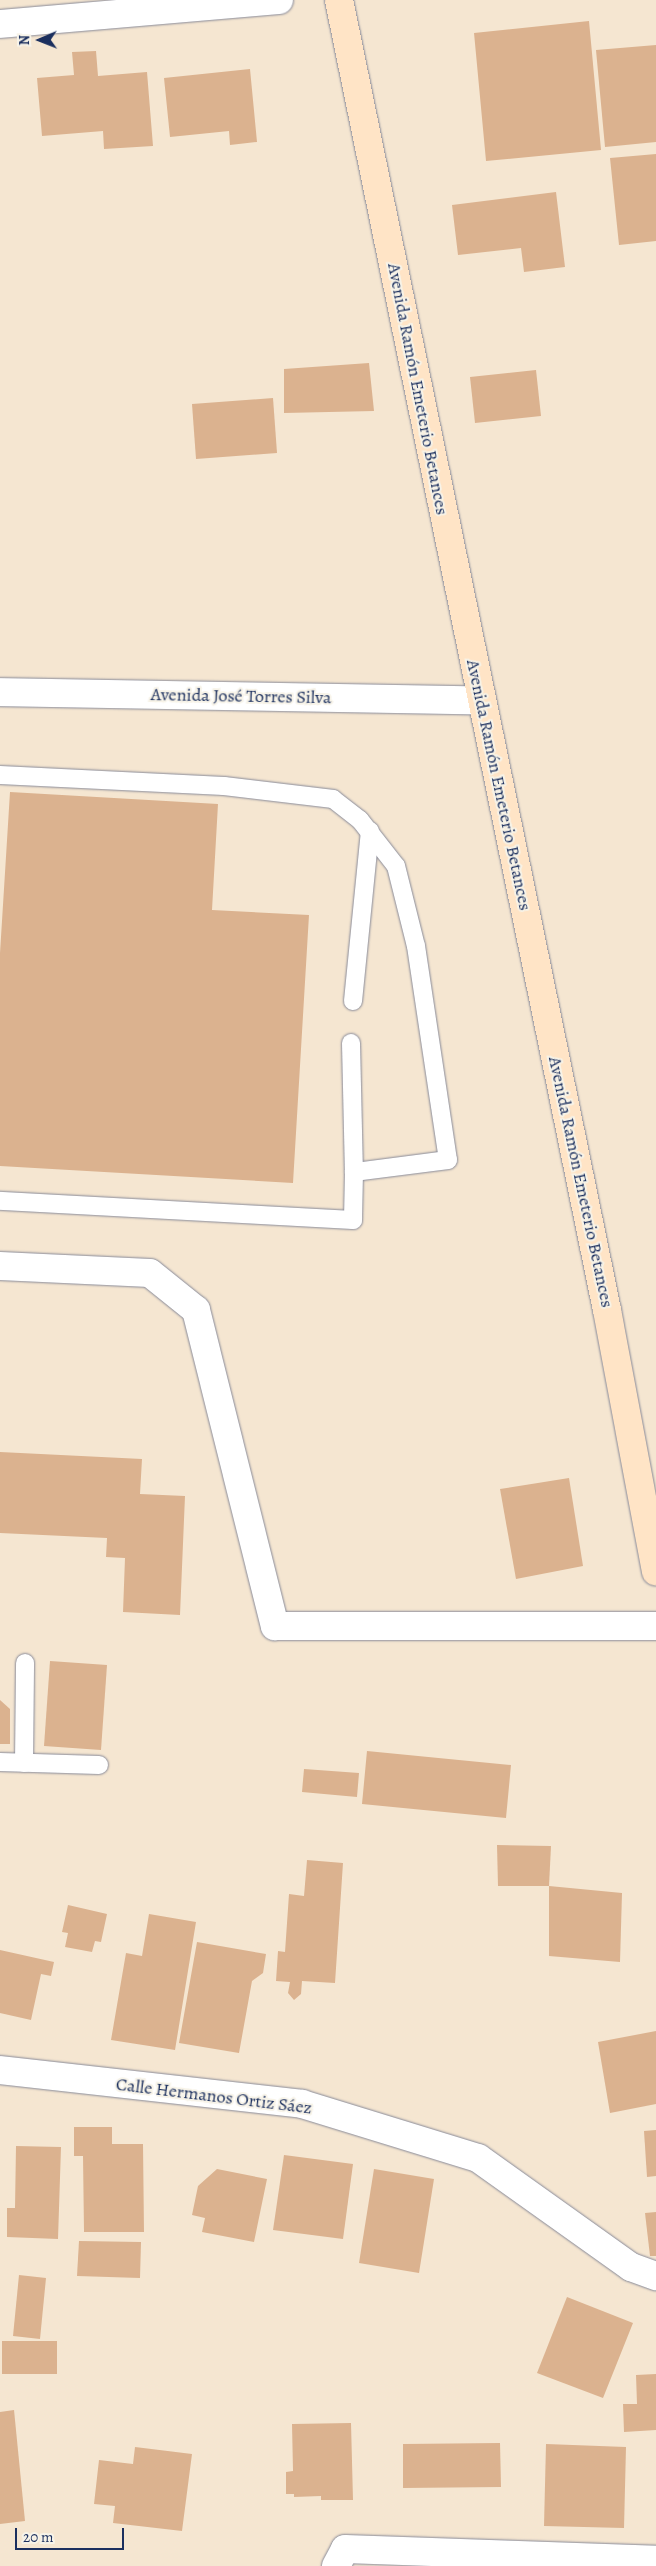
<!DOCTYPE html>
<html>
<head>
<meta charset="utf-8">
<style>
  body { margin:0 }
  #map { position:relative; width:656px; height:2566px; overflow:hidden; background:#f5e6d1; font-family:Alegreya,serif }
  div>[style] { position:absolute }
  .building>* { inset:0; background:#dbb28f }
  .roads { filter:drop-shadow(0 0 1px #888a98) drop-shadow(0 0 1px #888a98) }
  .lane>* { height:18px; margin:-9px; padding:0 9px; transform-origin:9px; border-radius:9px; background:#fff }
  .street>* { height:28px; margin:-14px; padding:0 14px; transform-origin:14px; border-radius:14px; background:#fff }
  .secondary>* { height:28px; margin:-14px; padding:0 14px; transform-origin:14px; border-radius:14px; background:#ffe4c6 }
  span { translate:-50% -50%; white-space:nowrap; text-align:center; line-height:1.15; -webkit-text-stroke:4px #f7f3e8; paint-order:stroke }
  .street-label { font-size:18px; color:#1b2f5e }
  .north { position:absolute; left:15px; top:15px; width:50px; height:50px; -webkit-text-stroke:4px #f7f3e8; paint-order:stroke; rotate:269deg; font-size:14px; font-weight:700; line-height:20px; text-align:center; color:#1b2f5e }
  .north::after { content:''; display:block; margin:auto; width:18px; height:22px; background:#1b2f5e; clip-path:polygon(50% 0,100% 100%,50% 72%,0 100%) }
  .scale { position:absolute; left:15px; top:2528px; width:109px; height:22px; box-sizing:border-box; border:2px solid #1b2f5e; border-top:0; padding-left:6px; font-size:15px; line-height:18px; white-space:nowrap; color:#1b2f5e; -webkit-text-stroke:4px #f7f3e8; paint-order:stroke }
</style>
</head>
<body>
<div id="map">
  <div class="building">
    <i style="clip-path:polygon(589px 21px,601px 150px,486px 161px,474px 33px)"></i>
    <i style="clip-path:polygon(656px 45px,656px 142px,605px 147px,596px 50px)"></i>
    <i style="clip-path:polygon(96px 51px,98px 76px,147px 72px,153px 146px,104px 149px,103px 131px,42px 136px,37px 78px,74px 75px,72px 52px)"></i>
    <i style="clip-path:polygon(250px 69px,257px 142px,230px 145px,229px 131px,170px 137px,164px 78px)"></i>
    <i style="clip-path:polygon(656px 154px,656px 241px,619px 245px,610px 158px)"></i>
    <i style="clip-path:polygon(556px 192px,565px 267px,524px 272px,521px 248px,458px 255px,452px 205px)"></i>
    <i style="clip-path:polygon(369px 363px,374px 411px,284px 413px,284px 369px)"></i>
    <i style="clip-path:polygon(536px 370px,541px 416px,475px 423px,470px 377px)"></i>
    <i style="clip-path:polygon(273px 398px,277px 453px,196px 459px,192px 404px)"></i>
    <i style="clip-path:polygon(10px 792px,218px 804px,212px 910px,309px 915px,293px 1183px,0 1166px,0 953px)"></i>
    <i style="clip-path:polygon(0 1452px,142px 1459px,140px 1494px,185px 1496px,180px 1615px,123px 1612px,125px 1558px,106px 1557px,107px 1538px,0 1533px)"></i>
    <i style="clip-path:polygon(569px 1478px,583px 1566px,516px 1579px,500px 1489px)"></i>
    <i style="clip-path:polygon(50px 1661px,107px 1665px,101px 1750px,44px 1746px)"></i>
    <i style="clip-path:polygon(0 1700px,10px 1709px,10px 1744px,0 1744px)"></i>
    <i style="clip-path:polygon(367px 1751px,511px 1765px,506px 1818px,362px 1804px)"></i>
    <i style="clip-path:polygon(304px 1769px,359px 1773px,357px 1797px,302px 1792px)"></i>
    <i style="clip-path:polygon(497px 1845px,551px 1846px,549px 1886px,498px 1886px)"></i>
    <i style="clip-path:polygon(307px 1860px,343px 1863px,335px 1983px,302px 1981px,301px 1994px,294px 2000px,288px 1993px,290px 1982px,276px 1981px,278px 1951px,285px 1952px,289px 1894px,304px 1896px)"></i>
    <i style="clip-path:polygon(549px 1886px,622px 1893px,620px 1962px,549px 1956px)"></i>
    <i style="clip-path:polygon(68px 1905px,107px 1914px,101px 1942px,95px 1941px,92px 1952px,65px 1947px,68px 1933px,62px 1932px)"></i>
    <i style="clip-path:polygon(149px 1914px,196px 1922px,175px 2050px,111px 2040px,126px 1953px,142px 1956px)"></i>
    <i style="clip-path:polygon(197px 1942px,266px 1954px,263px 1973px,252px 1981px,239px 2053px,179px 2043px)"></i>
    <i style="clip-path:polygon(0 1950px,54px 1962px,51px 1976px,41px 1974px,31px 2020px,0 2013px)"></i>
    <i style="clip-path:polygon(656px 2031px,656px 2104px,610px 2113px,598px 2042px)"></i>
    <i style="clip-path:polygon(74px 2127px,112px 2127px,112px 2144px,143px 2144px,144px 2232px,84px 2232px,83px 2156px,74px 2156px)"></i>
    <i style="clip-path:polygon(656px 2130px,656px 2176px,647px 2177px,644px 2131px)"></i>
    <i style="clip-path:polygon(16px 2146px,61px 2147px,58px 2239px,7px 2237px,7px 2208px,15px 2208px)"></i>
    <i style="clip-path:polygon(284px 2155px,353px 2164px,343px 2239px,273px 2230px)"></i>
    <i style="clip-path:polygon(217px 2169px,267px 2179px,254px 2242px,202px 2232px,205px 2218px,192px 2215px,198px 2186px)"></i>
    <i style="clip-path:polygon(374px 2169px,434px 2179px,419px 2273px,359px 2263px)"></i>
    <i style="clip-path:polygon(656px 2212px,656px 2256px,650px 2256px,645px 2213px)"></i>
    <i style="clip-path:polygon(79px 2241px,141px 2242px,140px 2278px,77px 2276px)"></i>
    <i style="clip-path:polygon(19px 2275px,46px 2278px,40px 2339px,13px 2336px)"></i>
    <i style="clip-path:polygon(567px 2297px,633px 2323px,603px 2398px,537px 2373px)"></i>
    <i style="clip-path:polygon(2px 2341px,57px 2341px,57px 2374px,2px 2374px)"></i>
    <i style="clip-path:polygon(656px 2374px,656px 2430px,624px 2432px,623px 2404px,637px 2404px,636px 2375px)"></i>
    <i style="clip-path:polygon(14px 2410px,25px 2521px,0 2524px,0 2412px)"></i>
    <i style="clip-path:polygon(351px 2423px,353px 2500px,321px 2500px,321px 2496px,294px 2497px,294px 2494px,286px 2494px,286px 2472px,293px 2471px,292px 2424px)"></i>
    <i style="clip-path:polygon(500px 2443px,501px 2487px,403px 2488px,403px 2444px)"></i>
    <i style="clip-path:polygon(546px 2444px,626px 2447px,624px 2528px,544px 2526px)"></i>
    <i style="clip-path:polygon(135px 2447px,192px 2454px,182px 2531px,113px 2523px,115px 2506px,94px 2504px,99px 2460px,133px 2464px)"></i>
  </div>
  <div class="roads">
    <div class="lane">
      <i style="left:0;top:775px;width:224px;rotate:2.8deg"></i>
      <i style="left:224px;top:786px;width:110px;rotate:6.8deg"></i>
      <i style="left:333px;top:799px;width:34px;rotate:38deg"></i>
      <i style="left:360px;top:820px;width:58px;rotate:52deg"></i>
      <i style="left:396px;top:866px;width:82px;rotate:76deg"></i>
      <i style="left:416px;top:946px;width:216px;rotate:81.5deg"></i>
      <i style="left:448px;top:1160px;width:95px;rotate:172.7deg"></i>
      <i style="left:354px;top:1172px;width:48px;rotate:91.2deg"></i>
      <i style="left:353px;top:1220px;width:354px;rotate:-176.9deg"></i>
      <i style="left:353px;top:1001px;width:171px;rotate:-84.3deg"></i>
      <i style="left:351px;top:1043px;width:129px;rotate:88.7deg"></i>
      <i style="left:0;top:1762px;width:99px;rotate:1.7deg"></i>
      <i style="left:24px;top:1763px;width:100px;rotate:-89.4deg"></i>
    </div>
    <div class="street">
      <i style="left:0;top:24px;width:280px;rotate:-4.9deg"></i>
      <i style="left:0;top:692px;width:482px;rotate:1deg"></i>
      <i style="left:0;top:1266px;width:150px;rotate:2.7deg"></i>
      <i style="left:150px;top:1273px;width:59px;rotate:38.8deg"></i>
      <i style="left:196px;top:1310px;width:326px;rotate:76deg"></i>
      <i style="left:275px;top:1626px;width:381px"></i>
      <i style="left:0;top:2070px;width:304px;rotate:6.4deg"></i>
      <i style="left:302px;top:2104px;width:184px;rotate:17.1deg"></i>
      <i style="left:478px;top:2158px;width:188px;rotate:35.5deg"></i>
      <i style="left:631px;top:2267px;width:27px;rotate:20deg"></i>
      <i style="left:336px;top:2566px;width:19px;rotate:-62deg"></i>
      <i style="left:345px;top:2549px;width:311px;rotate:2deg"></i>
    </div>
    <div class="secondary">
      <i style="left:339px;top:0;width:1337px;rotate:78.44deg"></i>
      <i style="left:607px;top:1310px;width:266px;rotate:79.4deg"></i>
    </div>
  </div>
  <div class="street-label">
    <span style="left:418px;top:389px;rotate:79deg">Avenida Ramón Emeterio Betances</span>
    <span style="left:241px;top:696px;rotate:1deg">Avenida José Torres Silva</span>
    <span style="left:499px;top:785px;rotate:78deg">Avenida Ramón Emeterio Betances</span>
    <span style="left:581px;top:1182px;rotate:78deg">Avenida Ramón Emeterio Betances</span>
    <span style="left:214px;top:2096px;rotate:7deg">Calle Hermanos Ortiz Sáez</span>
  </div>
  <div class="north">N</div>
  <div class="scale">20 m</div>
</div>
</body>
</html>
